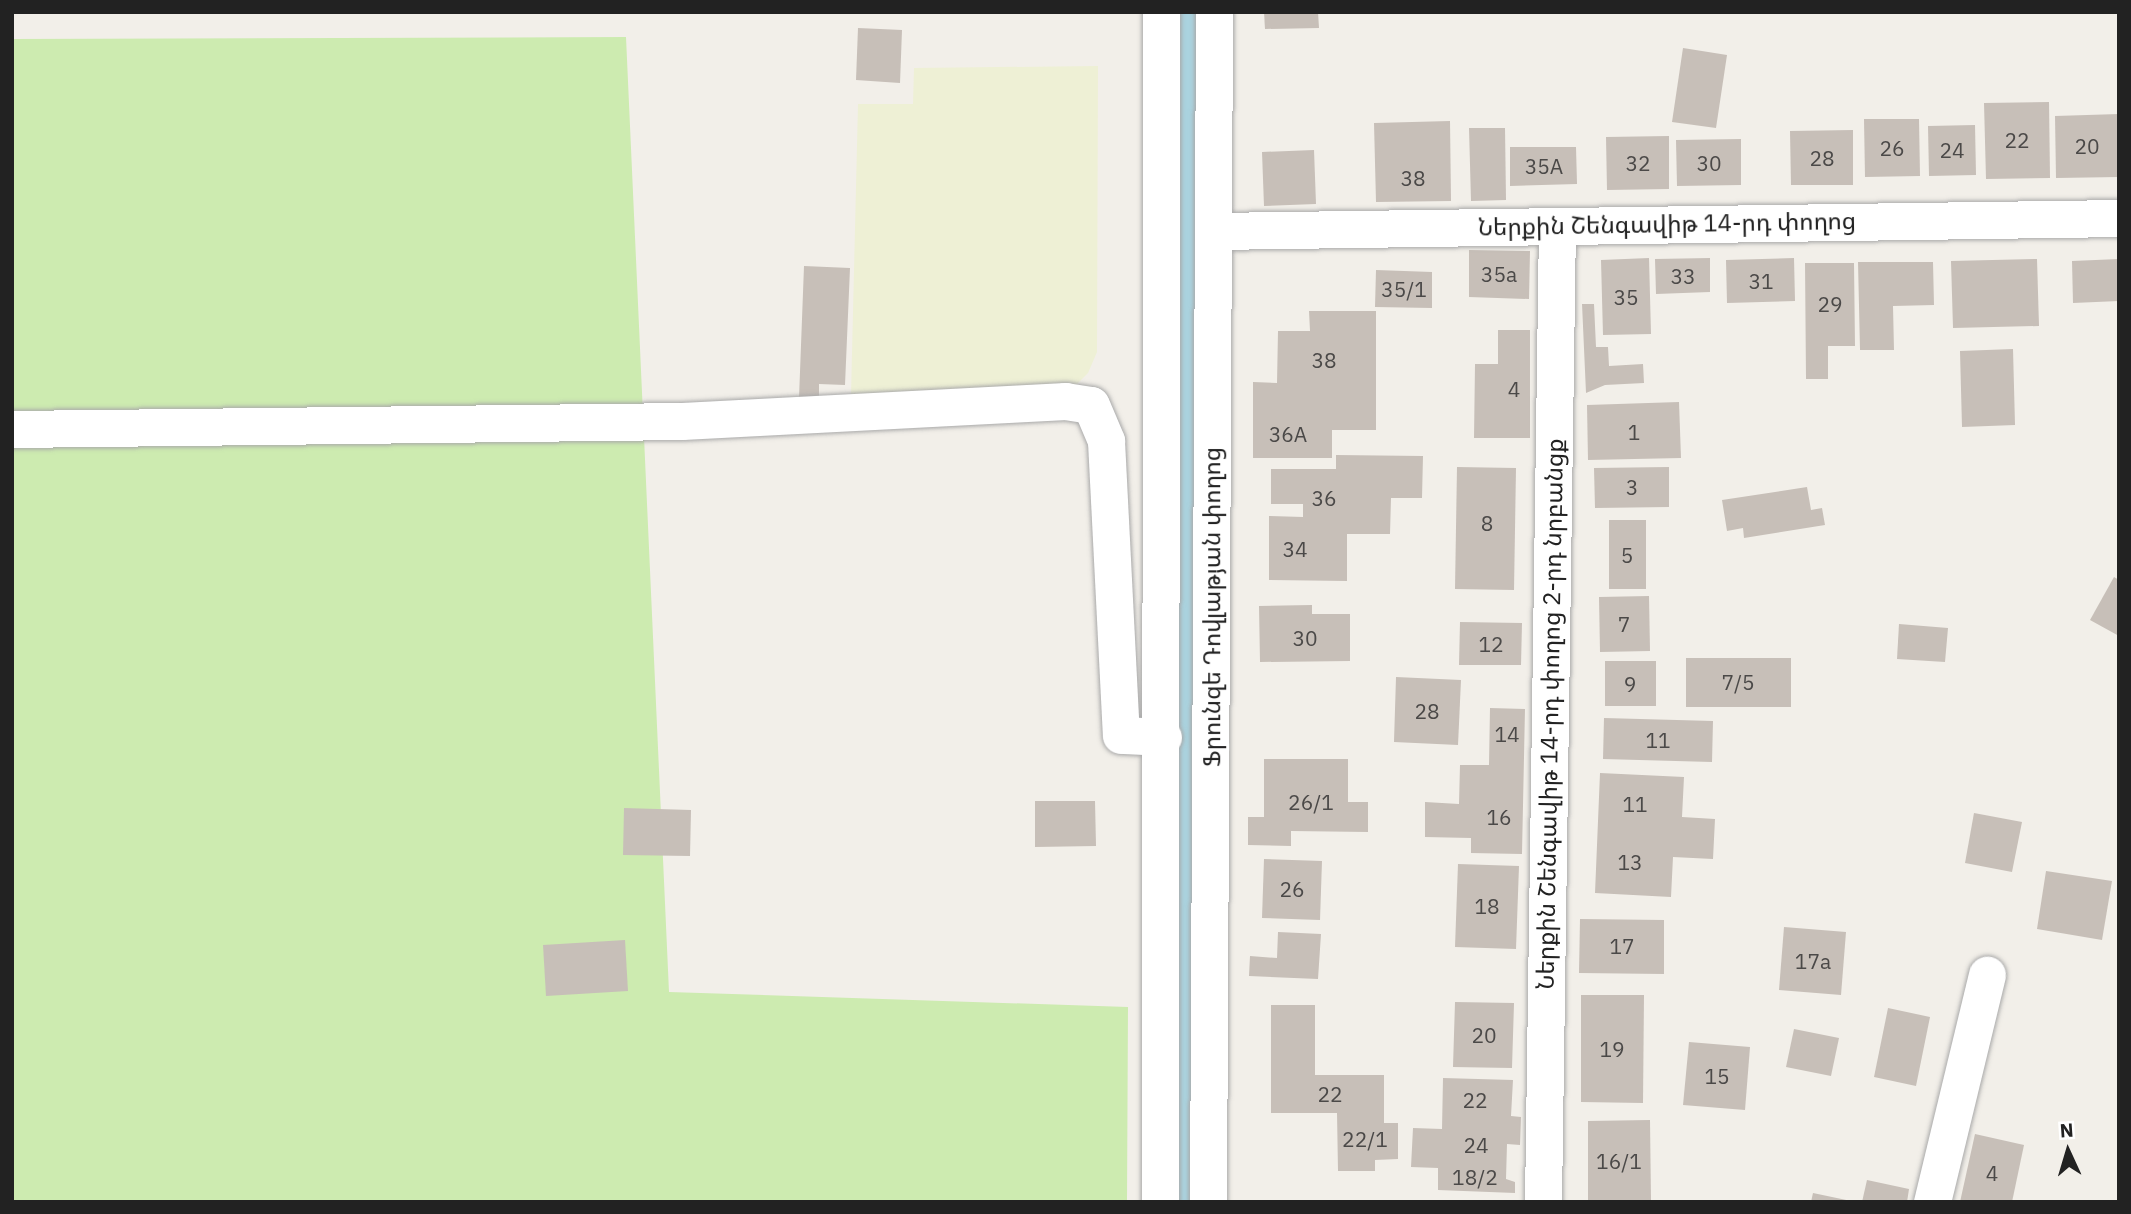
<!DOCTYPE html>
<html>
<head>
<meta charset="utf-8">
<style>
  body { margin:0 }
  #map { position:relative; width:2131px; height:1214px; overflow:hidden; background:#f2efe9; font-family:"IBM Plex Sans","Noto Sans Armenian",sans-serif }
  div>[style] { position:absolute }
  .farmland>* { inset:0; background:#eef0d5 }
  .grass>* { inset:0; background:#cdebb0 }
  .canal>* { height:37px; margin:-18.5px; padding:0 18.5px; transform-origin:18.5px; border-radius:18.5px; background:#aad3df }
  .building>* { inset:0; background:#c7bfb8 }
  .roads { filter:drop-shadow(0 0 2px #a9a9a9) drop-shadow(0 0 2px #a9a9a9) }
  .minor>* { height:37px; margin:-18.5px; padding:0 18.5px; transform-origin:18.5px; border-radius:18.5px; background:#fff }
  span { translate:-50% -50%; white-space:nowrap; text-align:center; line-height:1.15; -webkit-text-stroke:5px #fff; paint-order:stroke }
  .number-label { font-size:21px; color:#4b4948 }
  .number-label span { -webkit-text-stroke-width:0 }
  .street-label { font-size:24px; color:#222 }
  .frame { position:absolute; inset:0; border:14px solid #222; pointer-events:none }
  .north { position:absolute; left:2033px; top:1116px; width:70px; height:70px; -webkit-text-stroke:5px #fff; paint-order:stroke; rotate:356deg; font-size:19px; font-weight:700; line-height:28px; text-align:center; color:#222 }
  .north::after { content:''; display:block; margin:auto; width:24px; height:32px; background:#222; clip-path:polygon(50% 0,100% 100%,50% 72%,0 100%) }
</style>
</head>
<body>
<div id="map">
  <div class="farmland">
    <i style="clip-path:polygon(1098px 66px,1097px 352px,1088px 373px,1075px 386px,851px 395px,858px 104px,913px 104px,914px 68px)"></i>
  </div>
  <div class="grass">
    <i style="clip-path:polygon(626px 37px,669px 992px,1128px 1007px,1127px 1202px,12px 1202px,12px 39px)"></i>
  </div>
  <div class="canal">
    <i style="left:1181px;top:1202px;width:1190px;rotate:-89.76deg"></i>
  </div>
  <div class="building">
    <i style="clip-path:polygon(1264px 12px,1318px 12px,1319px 28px,1265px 29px)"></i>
    <i style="clip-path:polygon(858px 28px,902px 30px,900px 83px,856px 80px)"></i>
    <i style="clip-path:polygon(1683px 48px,1727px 55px,1716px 128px,1672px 122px)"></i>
    <i style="clip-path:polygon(2049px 102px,2050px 178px,1986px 179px,1984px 103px)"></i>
    <i style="clip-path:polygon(2119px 114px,2119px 177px,2056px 178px,2055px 116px)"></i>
    <i style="clip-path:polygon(1864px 119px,1919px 119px,1920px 176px,1865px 177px)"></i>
    <i style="clip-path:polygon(1450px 121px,1451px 201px,1376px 202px,1374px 123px)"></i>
    <i style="clip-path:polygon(1975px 125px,1976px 175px,1929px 176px,1928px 126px)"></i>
    <i style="clip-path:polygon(1469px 128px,1505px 128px,1506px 200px,1471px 201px)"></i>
    <i style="clip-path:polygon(1853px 130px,1853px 185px,1791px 185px,1790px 131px)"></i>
    <i style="clip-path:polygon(1669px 136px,1669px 189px,1607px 190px,1606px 137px)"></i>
    <i style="clip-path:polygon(1741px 139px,1741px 185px,1677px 186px,1676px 140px)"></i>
    <i style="clip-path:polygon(1510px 147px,1576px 147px,1577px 184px,1510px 186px)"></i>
    <i style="clip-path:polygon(1314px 150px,1316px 204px,1264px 206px,1262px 152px)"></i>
    <i style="clip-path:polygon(1469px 250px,1530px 251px,1529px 299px,1469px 297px)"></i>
    <i style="clip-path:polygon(1649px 258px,1651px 334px,1603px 335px,1601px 260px)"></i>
    <i style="clip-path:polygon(1710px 258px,1710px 292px,1656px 294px,1655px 259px)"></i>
    <i style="clip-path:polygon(1794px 258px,1795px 301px,1727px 303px,1726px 260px)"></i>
    <i style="clip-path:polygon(2037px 259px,2039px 326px,1953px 328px,1951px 261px)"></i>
    <i style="clip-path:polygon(2119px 259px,2119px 301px,2073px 303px,2072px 261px)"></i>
    <i style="clip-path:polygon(1858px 262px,1933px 262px,1934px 305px,1893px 306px,1894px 350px,1860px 350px)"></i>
    <i style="clip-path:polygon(1805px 263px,1854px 263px,1855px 346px,1828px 346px,1828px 379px,1806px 379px)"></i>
    <i style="clip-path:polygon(804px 266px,850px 268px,845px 385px,819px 384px,819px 399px,799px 398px)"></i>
    <i style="clip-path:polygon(1376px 270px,1432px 272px,1432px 308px,1375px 307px)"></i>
    <i style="clip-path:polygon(1582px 304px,1594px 304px,1596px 347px,1608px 347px,1609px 366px,1643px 364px,1644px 383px,1605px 385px,1586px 393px)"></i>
    <i style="clip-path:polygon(1309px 311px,1376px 311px,1376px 430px,1332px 430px,1332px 458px,1253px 458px,1253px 382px,1277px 383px,1278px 331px,1310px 331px)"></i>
    <i style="clip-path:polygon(1498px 330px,1530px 330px,1530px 438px,1474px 438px,1475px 364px,1498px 364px)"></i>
    <i style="clip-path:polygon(2013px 349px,2015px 425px,1962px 427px,1960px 351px)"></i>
    <i style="clip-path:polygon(1679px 402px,1681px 458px,1588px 460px,1587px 405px)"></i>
    <i style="clip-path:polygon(1336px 455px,1423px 456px,1422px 498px,1391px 498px,1390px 534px,1347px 534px,1347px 581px,1269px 580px,1269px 516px,1303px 517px,1303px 504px,1271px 504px,1271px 469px,1336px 469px)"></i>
    <i style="clip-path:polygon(1457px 467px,1516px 468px,1514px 590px,1455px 589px)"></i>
    <i style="clip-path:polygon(1669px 467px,1669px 507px,1595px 508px,1594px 468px)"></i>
    <i style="clip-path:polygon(1807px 487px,1811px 510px,1822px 508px,1825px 525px,1744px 538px,1743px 528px,1727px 531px,1722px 500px)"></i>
    <i style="clip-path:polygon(1609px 520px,1646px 520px,1646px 589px,1609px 589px)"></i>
    <i style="clip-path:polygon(2114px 577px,2119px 580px,2119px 636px,2090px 620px)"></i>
    <i style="clip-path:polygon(1649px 596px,1650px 651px,1600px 652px,1599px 597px)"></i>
    <i style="clip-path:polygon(1312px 605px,1312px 614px,1350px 614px,1350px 661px,1260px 662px,1259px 606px)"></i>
    <i style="clip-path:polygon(1460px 622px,1522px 623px,1521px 665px,1459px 665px)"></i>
    <i style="clip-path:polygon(1899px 624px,1948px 628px,1945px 662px,1897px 659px)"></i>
    <i style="clip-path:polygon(1686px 658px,1791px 658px,1791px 707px,1686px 707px)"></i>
    <i style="clip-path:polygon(1605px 661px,1656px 661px,1656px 706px,1605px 706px)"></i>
    <i style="clip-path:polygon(1396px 677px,1461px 680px,1458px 745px,1394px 742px)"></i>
    <i style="clip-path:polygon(1490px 708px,1525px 709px,1522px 854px,1471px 853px,1471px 838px,1425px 837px,1425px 802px,1459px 804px,1460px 765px,1489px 765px)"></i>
    <i style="clip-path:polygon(1604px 718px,1713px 721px,1712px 762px,1603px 759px)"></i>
    <i style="clip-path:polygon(1264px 759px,1348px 759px,1348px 802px,1368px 802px,1368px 832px,1291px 831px,1291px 846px,1248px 845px,1248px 817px,1264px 817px)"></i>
    <i style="clip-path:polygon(1600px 773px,1684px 777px,1682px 817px,1715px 819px,1713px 859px,1673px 857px,1671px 897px,1595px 893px)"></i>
    <i style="clip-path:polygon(1035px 801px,1095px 801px,1096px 846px,1035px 847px)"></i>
    <i style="clip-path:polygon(624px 808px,691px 810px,690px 856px,623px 855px)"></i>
    <i style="clip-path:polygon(1974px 813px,2022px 822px,2012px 872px,1965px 863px)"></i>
    <i style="clip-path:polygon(1264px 859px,1322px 861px,1320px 920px,1262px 918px)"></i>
    <i style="clip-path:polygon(1458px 864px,1519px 866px,1516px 949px,1455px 947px)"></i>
    <i style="clip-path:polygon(2046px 871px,2112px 881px,2102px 940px,2037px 929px)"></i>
    <i style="clip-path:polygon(1580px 919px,1664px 920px,1664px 974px,1579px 973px)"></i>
    <i style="clip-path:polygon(1784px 927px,1846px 932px,1841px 995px,1779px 990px)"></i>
    <i style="clip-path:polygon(1278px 932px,1321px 934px,1318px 979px,1249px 976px,1250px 956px,1277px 958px)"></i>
    <i style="clip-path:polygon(625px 940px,628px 991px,546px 996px,543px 945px)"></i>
    <i style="clip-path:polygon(1581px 995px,1644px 995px,1643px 1103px,1581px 1102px)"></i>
    <i style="clip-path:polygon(1455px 1002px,1514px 1003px,1512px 1068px,1453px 1067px)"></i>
    <i style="clip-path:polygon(1271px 1005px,1315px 1005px,1315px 1075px,1384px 1075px,1384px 1123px,1398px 1123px,1398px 1159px,1375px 1160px,1375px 1171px,1338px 1171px,1337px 1113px,1271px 1113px)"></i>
    <i style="clip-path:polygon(1888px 1008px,1930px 1017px,1916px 1086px,1874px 1077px)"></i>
    <i style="clip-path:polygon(1794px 1029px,1839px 1038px,1831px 1076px,1786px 1067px)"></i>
    <i style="clip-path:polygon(1689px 1042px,1750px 1047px,1745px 1110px,1683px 1105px)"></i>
    <i style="clip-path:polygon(1443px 1078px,1513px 1080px,1511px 1116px,1521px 1117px,1520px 1145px,1507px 1144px,1506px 1179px,1515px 1182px,1515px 1193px,1438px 1190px,1438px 1168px,1411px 1167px,1413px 1128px,1442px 1129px)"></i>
    <i style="clip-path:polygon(1650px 1120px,1651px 1202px,1588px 1202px,1588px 1121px)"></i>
    <i style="clip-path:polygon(1975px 1134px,2024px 1145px,2012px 1202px,1960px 1202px)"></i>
    <i style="clip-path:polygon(1867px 1180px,1909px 1189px,1907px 1202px,1862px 1202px)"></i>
    <i style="clip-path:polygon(1813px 1193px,1851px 1201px,1851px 1202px,1811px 1202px)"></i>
  </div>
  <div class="roads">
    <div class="minor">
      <i style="left:1214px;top:231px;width:905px;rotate:-0.82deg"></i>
      <i style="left:12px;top:429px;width:670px;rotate:-0.68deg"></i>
      <i style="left:682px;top:421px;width:384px;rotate:-3deg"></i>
      <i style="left:1065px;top:401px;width:26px;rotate:9deg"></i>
      <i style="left:1091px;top:405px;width:39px;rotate:67deg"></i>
      <i style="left:1106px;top:441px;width:294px;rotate:87.1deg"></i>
      <i style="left:1121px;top:735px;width:42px;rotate:2.7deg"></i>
      <i style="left:1160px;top:1202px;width:1190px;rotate:-89.95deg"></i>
      <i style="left:1208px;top:1202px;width:1190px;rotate:-89.71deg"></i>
      <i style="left:1543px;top:1202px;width:976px;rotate:-89.18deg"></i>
      <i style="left:1932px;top:1202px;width:234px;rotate:-76.4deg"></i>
    </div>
  </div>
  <div class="number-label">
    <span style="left:2017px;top:140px">22</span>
    <span style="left:2087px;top:146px">20</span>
    <span style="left:1892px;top:148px">26</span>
    <span style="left:1952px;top:150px">24</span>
    <span style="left:1822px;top:158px">28</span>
    <span style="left:1638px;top:163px">32</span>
    <span style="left:1709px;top:163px">30</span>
    <span style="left:1544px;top:166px">35A</span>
    <span style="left:1413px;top:178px">38</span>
    <span style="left:1499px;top:274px">35a</span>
    <span style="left:1683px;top:276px">33</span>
    <span style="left:1761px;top:281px">31</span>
    <span style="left:1404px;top:289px">35/1</span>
    <span style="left:1626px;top:297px">35</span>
    <span style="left:1830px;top:304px">29</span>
    <span style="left:1324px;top:360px">38</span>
    <span style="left:1514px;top:389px">4</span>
    <span style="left:1634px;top:432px">1</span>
    <span style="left:1288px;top:434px">36A</span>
    <span style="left:1632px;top:487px">3</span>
    <span style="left:1324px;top:498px">36</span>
    <span style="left:1487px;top:523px">8</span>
    <span style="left:1295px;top:549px">34</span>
    <span style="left:1627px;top:555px">5</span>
    <span style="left:1624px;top:624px">7</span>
    <span style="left:1305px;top:638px">30</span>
    <span style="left:1491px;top:644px">12</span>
    <span style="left:1738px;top:682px">7/5</span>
    <span style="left:1630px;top:684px">9</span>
    <span style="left:1427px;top:711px">28</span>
    <span style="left:1507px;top:734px">14</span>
    <span style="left:1658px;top:740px">11</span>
    <span style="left:1311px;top:802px">26/1</span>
    <span style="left:1635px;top:804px">11</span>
    <span style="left:1499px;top:817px">16</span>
    <span style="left:1630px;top:862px">13</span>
    <span style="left:1292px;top:889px">26</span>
    <span style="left:1487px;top:906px">18</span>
    <span style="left:1622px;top:946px">17</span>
    <span style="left:1813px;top:961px">17a</span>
    <span style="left:1484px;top:1035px">20</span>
    <span style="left:1612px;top:1049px">19</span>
    <span style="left:1717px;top:1076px">15</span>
    <span style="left:1330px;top:1094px">22</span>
    <span style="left:1475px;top:1100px">22</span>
    <span style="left:1365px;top:1139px">22/1</span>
    <span style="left:1476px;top:1145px">24</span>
    <span style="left:1619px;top:1161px">16/1</span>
    <span style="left:1992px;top:1173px">4</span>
    <span style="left:1475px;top:1177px">18/2</span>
  </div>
  <div class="street-label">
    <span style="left:1667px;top:224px;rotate:-1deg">Ներքին Շենգավիթ 14-րդ փողոց</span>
    <span style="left:1212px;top:607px;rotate:-90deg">Ֆրունզե Դովլաթյան փողոց</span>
    <span style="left:1550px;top:714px;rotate:-89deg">Ներքին Շենգավիթ 14-րդ փողոց 2-րդ նրբանցք</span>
  </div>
  <div class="frame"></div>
  <div class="north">N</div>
</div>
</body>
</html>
